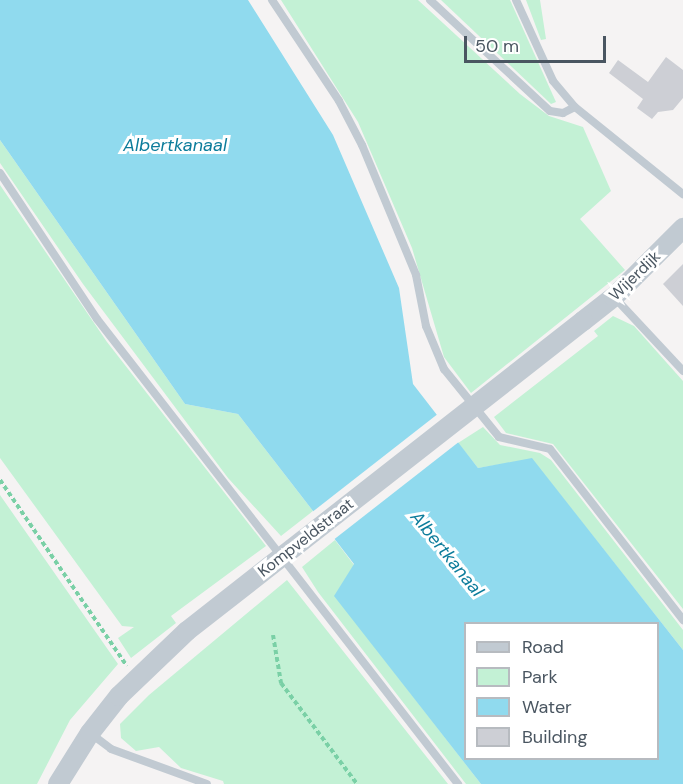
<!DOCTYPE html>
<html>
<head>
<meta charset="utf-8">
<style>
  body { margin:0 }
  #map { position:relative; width:683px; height:784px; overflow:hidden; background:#f5f3f3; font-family:"DM Sans",sans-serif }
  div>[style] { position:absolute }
  .green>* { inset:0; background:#c3f1d5 }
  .water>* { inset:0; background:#90daee }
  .pier>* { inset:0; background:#f5f3f3 }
  .building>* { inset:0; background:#cdcfd5 }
  .path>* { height:4px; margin-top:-2px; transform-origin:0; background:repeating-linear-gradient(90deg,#7ad0a6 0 4.5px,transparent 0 7.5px) }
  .service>* { height:8px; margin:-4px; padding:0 4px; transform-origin:4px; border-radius:4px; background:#c1cad2 }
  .tertiary>* { height:20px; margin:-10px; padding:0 10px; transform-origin:10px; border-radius:10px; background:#c1cad2 }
  .tertiary-bridge>* { height:20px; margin:-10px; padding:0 10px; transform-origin:10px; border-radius:10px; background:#c1cad2 }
  span { translate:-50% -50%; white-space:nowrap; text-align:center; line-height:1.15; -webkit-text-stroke:6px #fff; paint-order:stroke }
  .street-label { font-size:16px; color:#4a5661 }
  .water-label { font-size:18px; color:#0c7c9b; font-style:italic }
  .legend { position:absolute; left:464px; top:622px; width:195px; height:138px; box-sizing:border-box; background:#fff; border:2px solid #b7bbc0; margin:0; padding:8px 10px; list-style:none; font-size:18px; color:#4a5661 }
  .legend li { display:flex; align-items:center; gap:12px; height:30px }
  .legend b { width:30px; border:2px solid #b7bbc0 }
  .scale { position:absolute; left:464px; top:36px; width:142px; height:27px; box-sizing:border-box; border:3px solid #4a5661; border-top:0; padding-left:8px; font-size:18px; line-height:21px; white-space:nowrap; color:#4a5661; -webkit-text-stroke:4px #fff; paint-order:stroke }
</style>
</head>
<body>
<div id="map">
  <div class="green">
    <i style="clip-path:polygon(281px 0,418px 0,520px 94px,549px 116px,583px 127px,611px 191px,580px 219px,625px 270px,471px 393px,444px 357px,412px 248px,358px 122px)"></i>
    <i style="clip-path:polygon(441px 0,510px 0,556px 102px,551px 104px)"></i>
    <i style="clip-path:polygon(526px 0,540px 0,546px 39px,541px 40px)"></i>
    <i style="clip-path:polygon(0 140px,185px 404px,238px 414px,313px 511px,281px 536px,228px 478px,83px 284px,0 163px)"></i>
    <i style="clip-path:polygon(0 185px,107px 342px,266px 546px,171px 616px,176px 623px,131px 658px,118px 638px,134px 627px,122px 626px,0 458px)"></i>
    <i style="clip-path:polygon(613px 316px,634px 326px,683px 381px,683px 609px,553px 444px,506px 433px,494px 417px,598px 336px,594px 331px)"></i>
    <i style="clip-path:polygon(483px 427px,500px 445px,540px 453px,551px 460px,683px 630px,683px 650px,532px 459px,478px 468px,458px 443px)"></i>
    <i style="clip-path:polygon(0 495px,118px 664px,70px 720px,37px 784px,0 784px)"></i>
    <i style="clip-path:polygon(335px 540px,354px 565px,335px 596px,481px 784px,466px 784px,318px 592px,302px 567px)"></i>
    <i style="clip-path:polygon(287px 580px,448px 784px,224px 784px,223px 781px,181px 768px,159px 747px,136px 751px,121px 738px,120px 724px,149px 695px)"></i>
  </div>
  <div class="water">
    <i style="clip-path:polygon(evenodd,0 0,248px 0,333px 135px,399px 288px,413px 384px,478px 468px,532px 458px,683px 650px,683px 784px,481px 784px,334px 596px,354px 564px,238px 414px,185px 404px,0 140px,0 0,466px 624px,658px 624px,658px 758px,466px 758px,466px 624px)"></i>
  </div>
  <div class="pier">
    <i style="clip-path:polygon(439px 413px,460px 441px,332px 541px,311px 513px)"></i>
  </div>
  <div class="building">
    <i style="clip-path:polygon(666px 57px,683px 70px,683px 98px,673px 110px,658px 112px,652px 119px,637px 108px,643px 99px,609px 73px,618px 60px,648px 82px)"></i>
    <i style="clip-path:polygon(683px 264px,683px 306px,663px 284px)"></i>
  </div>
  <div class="path">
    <i style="left:0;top:480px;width:225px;rotate:55.7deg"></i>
    <i style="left:273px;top:635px;width:49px;rotate:80.5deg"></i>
    <i style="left:281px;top:683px;width:126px;rotate:53deg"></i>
  </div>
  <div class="service">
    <i style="left:272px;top:0;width:121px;rotate:56.4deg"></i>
    <i style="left:339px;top:101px;width:50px;rotate:62.4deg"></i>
    <i style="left:362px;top:145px;width:141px;rotate:67.4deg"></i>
    <i style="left:416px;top:275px;width:52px;rotate:78.9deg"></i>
    <i style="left:426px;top:326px;width:47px;rotate:67.3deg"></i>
    <i style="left:444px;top:369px;width:87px;rotate:51deg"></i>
    <i style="left:499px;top:437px;width:52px;rotate:13.2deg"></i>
    <i style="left:550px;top:449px;width:217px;rotate:52.1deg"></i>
    <i style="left:430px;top:0;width:163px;rotate:42.8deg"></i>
    <i style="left:550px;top:111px;width:13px;rotate:9deg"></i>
    <i style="left:563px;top:113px;width:13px;rotate:-27deg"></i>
    <i style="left:516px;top:0;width:89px;rotate:65.4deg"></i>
    <i style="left:553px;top:81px;width:34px;rotate:50deg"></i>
    <i style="left:575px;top:107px;width:139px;rotate:38.9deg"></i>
    <i style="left:0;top:173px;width:175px;rotate:56.4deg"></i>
    <i style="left:97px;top:319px;width:589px;rotate:52.18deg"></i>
    <i style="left:615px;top:298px;width:100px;rotate:47deg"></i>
    <i style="left:90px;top:733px;width:26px;rotate:37deg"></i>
    <i style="left:111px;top:749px;width:102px;rotate:20deg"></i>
  </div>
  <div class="tertiary">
    <i style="left:583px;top:321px;width:39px;rotate:-38deg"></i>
    <i style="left:614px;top:297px;width:98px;rotate:-45deg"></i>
    <i style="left:58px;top:784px;width:60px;rotate:-57.9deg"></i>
    <i style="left:90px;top:733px;width:47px;rotate:-51.9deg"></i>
    <i style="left:119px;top:696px;width:94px;rotate:-43.7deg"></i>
  </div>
  <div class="tertiary-bridge">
    <i style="left:187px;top:631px;width:503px;rotate:-38.05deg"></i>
  </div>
  <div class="street-label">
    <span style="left:635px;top:276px;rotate:-44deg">Wijerdijk</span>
    <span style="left:306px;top:538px;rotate:-38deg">Kompveldstraat</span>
  </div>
  <div class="water-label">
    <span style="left:175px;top:145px">Albertkanaal</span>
    <span style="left:447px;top:554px;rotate:51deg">Albertkanaal</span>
  </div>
  <ul class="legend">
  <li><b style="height:8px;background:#c1cad2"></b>Road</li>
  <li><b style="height:16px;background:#c3f1d5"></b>Park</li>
  <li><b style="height:16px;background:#90daee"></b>Water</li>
  <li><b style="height:16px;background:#cdcfd5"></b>Building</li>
  </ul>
  <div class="scale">50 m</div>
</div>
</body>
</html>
